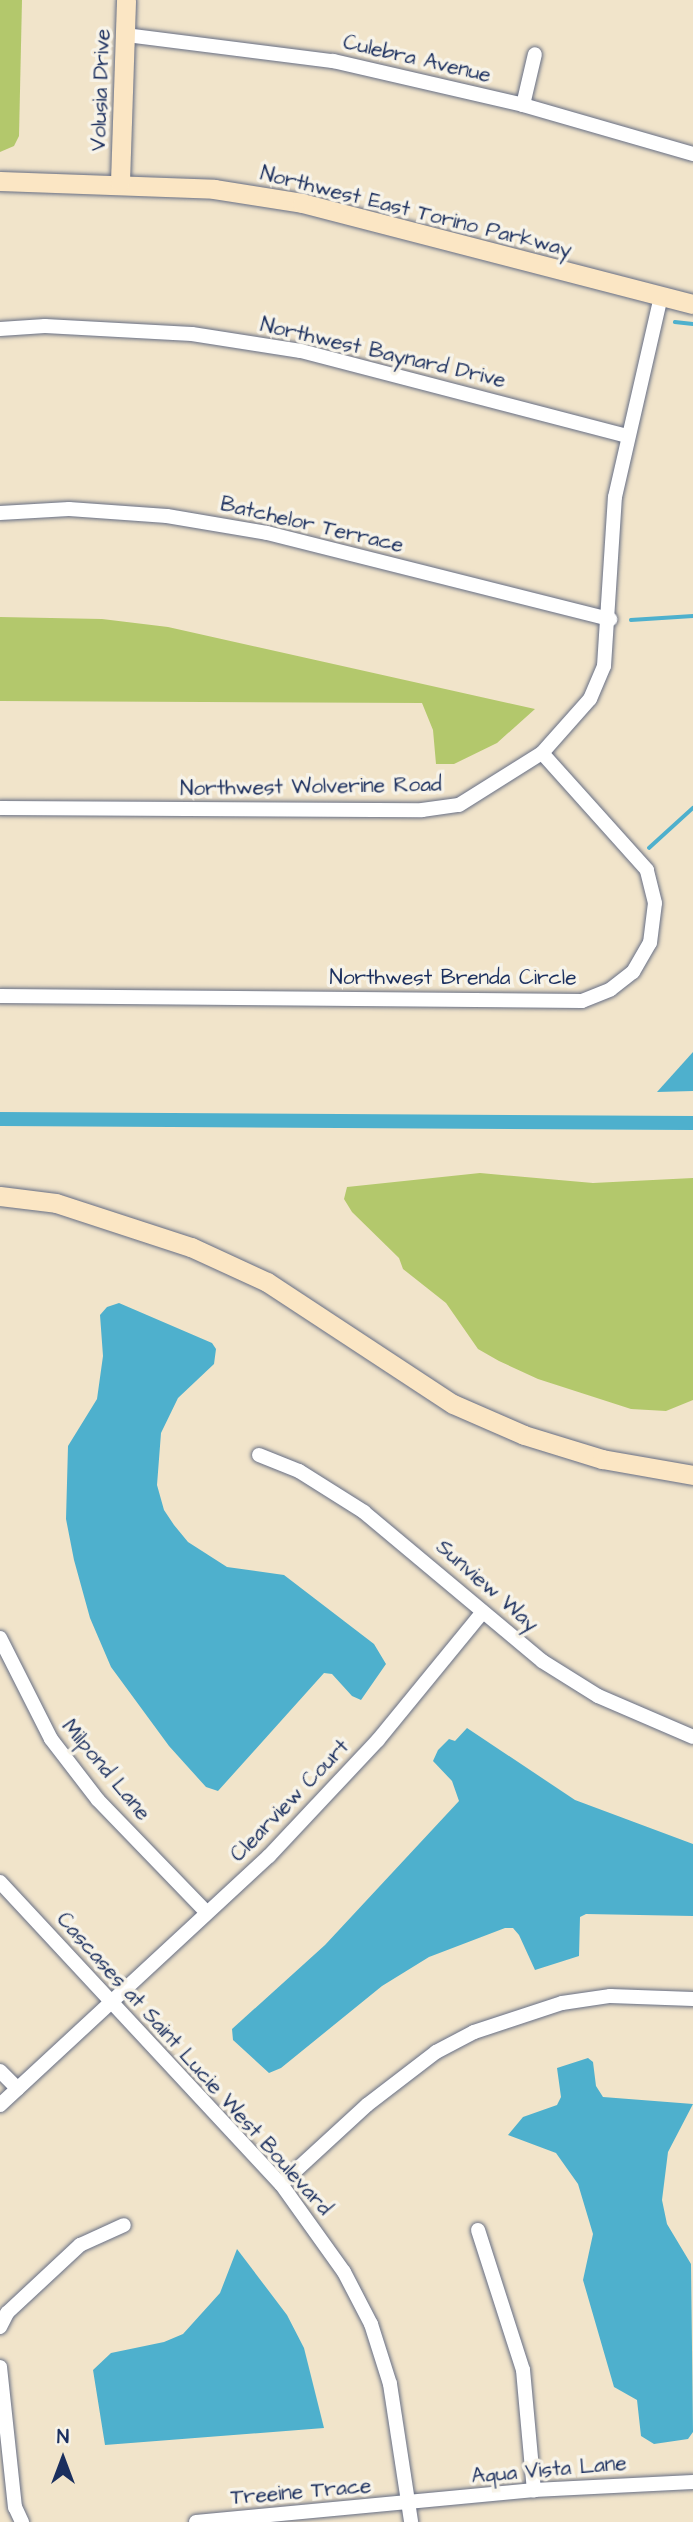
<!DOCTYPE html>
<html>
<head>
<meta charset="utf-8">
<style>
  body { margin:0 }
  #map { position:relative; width:693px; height:2522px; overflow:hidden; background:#f1e4ca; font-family:"Architects Daughter",sans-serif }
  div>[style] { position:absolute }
  .green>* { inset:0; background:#b3c86c }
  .water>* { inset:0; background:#4eb0cd }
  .stream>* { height:3.5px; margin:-1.75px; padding:0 1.75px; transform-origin:1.75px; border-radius:1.75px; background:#4eb0cd }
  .canal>* { height:14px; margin:-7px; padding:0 7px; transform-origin:7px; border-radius:7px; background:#4eb0cd }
  .roads { filter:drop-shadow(0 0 2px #666e84) drop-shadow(0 0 2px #666e84) }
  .street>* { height:14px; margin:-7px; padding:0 7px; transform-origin:7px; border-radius:7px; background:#fff }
  .secondary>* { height:19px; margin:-9.5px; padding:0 9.5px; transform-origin:9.5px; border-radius:9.5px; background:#fbe6c4 }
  span { translate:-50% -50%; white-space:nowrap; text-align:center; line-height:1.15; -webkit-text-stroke:7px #f7f3e8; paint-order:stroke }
  .street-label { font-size:21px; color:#1b2f5e }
  .north { position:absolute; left:28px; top:2424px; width:70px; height:70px; -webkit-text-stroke:5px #f7f3e8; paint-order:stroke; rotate:0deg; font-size:19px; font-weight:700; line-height:28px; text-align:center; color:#1b2f5e }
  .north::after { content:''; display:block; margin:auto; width:24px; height:32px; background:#1b2f5e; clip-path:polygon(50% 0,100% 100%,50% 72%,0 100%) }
</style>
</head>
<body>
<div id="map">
  <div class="green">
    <i style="clip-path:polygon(0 0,22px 0,19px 136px,14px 146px,0 152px)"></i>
    <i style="clip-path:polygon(0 617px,102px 619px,168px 627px,535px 709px,497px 743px,454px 764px,436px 764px,433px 730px,422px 703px,0 701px)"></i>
    <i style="clip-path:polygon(480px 1173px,593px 1183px,693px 1178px,693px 1400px,666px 1411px,631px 1409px,538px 1379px,499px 1361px,478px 1349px,446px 1303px,403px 1269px,399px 1258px,352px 1212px,344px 1199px,347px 1187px)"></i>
  </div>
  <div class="water">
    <i style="clip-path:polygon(693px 1052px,693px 1091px,657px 1092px)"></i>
    <i style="clip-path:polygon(119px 1303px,212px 1343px,216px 1349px,214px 1364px,178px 1398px,161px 1433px,157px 1485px,164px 1510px,174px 1525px,188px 1542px,227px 1567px,284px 1575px,374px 1644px,386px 1664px,361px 1700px,352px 1696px,332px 1674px,324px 1673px,218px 1791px,206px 1787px,169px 1746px,111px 1667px,90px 1618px,74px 1560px,66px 1519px,68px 1446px,97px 1399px,103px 1356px,100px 1315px,107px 1307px)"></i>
    <i style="clip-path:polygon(467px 1728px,575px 1800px,693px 1844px,693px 1916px,586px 1914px,580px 1917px,579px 1956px,535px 1970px,519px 1935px,513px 1928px,505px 1928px,429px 1957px,382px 1986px,281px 2068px,269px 2073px,233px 2040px,232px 2029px,325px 1945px,459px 1801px,452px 1781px,433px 1761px,438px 1750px,449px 1739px,455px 1741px)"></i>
    <i style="clip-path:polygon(588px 2058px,593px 2062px,596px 2086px,603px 2097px,693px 2104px,668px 2152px,662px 2200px,667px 2224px,691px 2264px,693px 2432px,688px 2439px,654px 2444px,641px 2436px,637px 2400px,614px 2387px,583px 2280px,593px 2234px,578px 2184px,556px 2153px,508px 2135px,523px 2117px,557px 2105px,561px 2097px,557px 2068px)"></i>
    <i style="clip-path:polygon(237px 2249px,287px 2315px,304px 2348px,324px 2428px,105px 2445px,93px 2370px,111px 2353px,164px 2342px,183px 2334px,220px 2293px)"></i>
  </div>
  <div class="stream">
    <i style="left:675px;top:322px;width:18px;rotate:6deg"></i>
    <i style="left:631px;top:620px;width:62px;rotate:-3.7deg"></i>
    <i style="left:649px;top:848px;width:59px;rotate:-42.3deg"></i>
  </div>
  <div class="canal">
    <i style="left:0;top:1119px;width:693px;rotate:0.33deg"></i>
  </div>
  <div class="roads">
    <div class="street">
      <i style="left:126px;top:35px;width:209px;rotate:7.2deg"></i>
      <i style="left:333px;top:61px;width:195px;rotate:13deg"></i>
      <i style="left:523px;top:105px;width:177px;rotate:16.1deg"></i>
      <i style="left:523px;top:105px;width:52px;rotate:-76.8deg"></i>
      <i style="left:0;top:329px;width:45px;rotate:-3.8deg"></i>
      <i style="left:45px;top:326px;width:147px;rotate:3.1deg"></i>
      <i style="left:192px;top:334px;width:110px;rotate:8.9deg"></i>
      <i style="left:301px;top:351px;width:337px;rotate:14.6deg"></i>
      <i style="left:0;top:513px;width:69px;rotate:-3.3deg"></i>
      <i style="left:69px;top:509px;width:98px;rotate:4.1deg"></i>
      <i style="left:167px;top:516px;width:101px;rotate:9.6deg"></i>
      <i style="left:267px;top:533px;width:354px;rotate:14.1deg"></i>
      <i style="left:0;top:808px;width:422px;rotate:0.3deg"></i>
      <i style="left:422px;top:810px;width:37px;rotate:-8deg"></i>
      <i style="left:459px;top:805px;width:98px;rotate:-32.1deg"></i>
      <i style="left:542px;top:753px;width:72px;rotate:-48.4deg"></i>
      <i style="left:590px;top:699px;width:36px;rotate:-67deg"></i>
      <i style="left:604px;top:666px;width:169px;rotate:-86.3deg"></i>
      <i style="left:615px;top:497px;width:206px;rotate:-77.1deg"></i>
      <i style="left:0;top:996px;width:582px;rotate:0.49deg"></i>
      <i style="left:582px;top:1001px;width:31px;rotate:-22deg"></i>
      <i style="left:611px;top:989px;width:28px;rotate:-38deg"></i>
      <i style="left:633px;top:972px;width:34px;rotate:-60deg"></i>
      <i style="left:650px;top:943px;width:40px;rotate:-82.9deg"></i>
      <i style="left:655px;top:903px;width:34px;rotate:-104deg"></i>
      <i style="left:647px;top:870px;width:157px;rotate:-131.9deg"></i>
      <i style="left:259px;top:1455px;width:43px;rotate:21.8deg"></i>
      <i style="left:299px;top:1471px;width:77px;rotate:32.2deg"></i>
      <i style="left:364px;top:1512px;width:232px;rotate:39.9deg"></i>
      <i style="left:542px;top:1661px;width:66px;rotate:32deg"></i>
      <i style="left:598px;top:1696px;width:103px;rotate:23.3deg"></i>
      <i style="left:0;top:1638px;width:113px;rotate:63.2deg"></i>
      <i style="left:51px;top:1739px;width:77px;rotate:52.4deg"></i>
      <i style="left:98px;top:1800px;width:156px;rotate:46deg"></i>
      <i style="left:0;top:1882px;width:413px;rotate:47.1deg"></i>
      <i style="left:281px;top:2184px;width:108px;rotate:54.4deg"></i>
      <i style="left:344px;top:2272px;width:59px;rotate:62.6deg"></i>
      <i style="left:371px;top:2324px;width:63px;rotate:72.4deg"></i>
      <i style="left:390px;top:2384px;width:140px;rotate:81.3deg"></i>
      <i style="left:0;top:2071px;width:25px;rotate:45deg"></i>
      <i style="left:0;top:2105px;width:367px;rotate:-42.8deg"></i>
      <i style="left:269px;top:1856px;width:159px;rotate:-46.8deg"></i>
      <i style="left:378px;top:1740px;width:164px;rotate:-50.7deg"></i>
      <i style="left:281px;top:2184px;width:117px;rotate:-42.6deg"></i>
      <i style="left:367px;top:2105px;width:87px;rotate:-37.5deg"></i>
      <i style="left:436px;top:2052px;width:43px;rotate:-27.8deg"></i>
      <i style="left:474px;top:2032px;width:93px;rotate:-18.2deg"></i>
      <i style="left:562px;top:2003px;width:49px;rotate:-8.3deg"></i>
      <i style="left:610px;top:1996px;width:83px;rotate:2.1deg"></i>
      <i style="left:478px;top:2230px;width:147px;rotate:72.2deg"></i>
      <i style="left:523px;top:2370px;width:121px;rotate:84.8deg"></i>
      <i style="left:0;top:2327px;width:16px;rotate:-63deg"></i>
      <i style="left:7px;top:2313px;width:100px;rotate:-43deg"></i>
      <i style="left:80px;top:2245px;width:48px;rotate:-24.4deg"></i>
      <i style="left:0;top:2367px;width:141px;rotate:83.9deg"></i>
      <i style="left:15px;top:2507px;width:17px;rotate:65deg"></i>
      <i style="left:196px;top:2522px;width:340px;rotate:-5.4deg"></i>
      <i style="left:534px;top:2490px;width:159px;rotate:-2.9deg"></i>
    </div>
    <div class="secondary">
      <i style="left:0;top:181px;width:214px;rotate:2.1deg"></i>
      <i style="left:214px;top:189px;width:89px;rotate:9deg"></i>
      <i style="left:302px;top:203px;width:404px;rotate:14.5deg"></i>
      <i style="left:120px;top:182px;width:182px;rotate:-88.1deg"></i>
      <i style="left:0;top:1196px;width:56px;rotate:7.1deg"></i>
      <i style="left:56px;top:1203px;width:142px;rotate:18.1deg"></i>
      <i style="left:191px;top:1247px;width:84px;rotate:24.7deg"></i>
      <i style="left:267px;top:1282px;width:222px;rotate:33.3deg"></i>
      <i style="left:453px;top:1404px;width:77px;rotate:23.6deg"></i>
      <i style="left:524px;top:1435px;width:82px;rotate:17.1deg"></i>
      <i style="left:602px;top:1459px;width:92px;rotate:10deg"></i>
    </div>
  </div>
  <div class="street-label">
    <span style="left:417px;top:59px;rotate:13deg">Culebra Avenue</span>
    <span style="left:101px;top:90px;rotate:-88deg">Volusia Drive</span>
    <span style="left:416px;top:212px;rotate:14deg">Northwest East Torino Parkway</span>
    <span style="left:383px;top:353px;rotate:13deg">Northwest Baynard Drive</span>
    <span style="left:312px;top:525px;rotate:13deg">Batchelor Terrace</span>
    <span style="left:311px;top:787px;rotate:-1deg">Northwest Wolverine Road</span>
    <span style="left:453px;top:978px">Northwest Brenda Circle</span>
    <span style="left:487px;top:1586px;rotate:41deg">Sunview Way</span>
    <span style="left:106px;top:1770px;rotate:50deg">Milpond Lane</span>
    <span style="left:290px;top:1801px;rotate:-46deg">Clearview Court</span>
    <span style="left:194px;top:2064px;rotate:48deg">Cascases at Saint Lucie West Boulevard</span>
    <span style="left:549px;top:2470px;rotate:-5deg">Aqua Vista Lane</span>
    <span style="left:301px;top:2492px;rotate:-5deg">Treeine Trace</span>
  </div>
  <div class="north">N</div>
</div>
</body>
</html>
